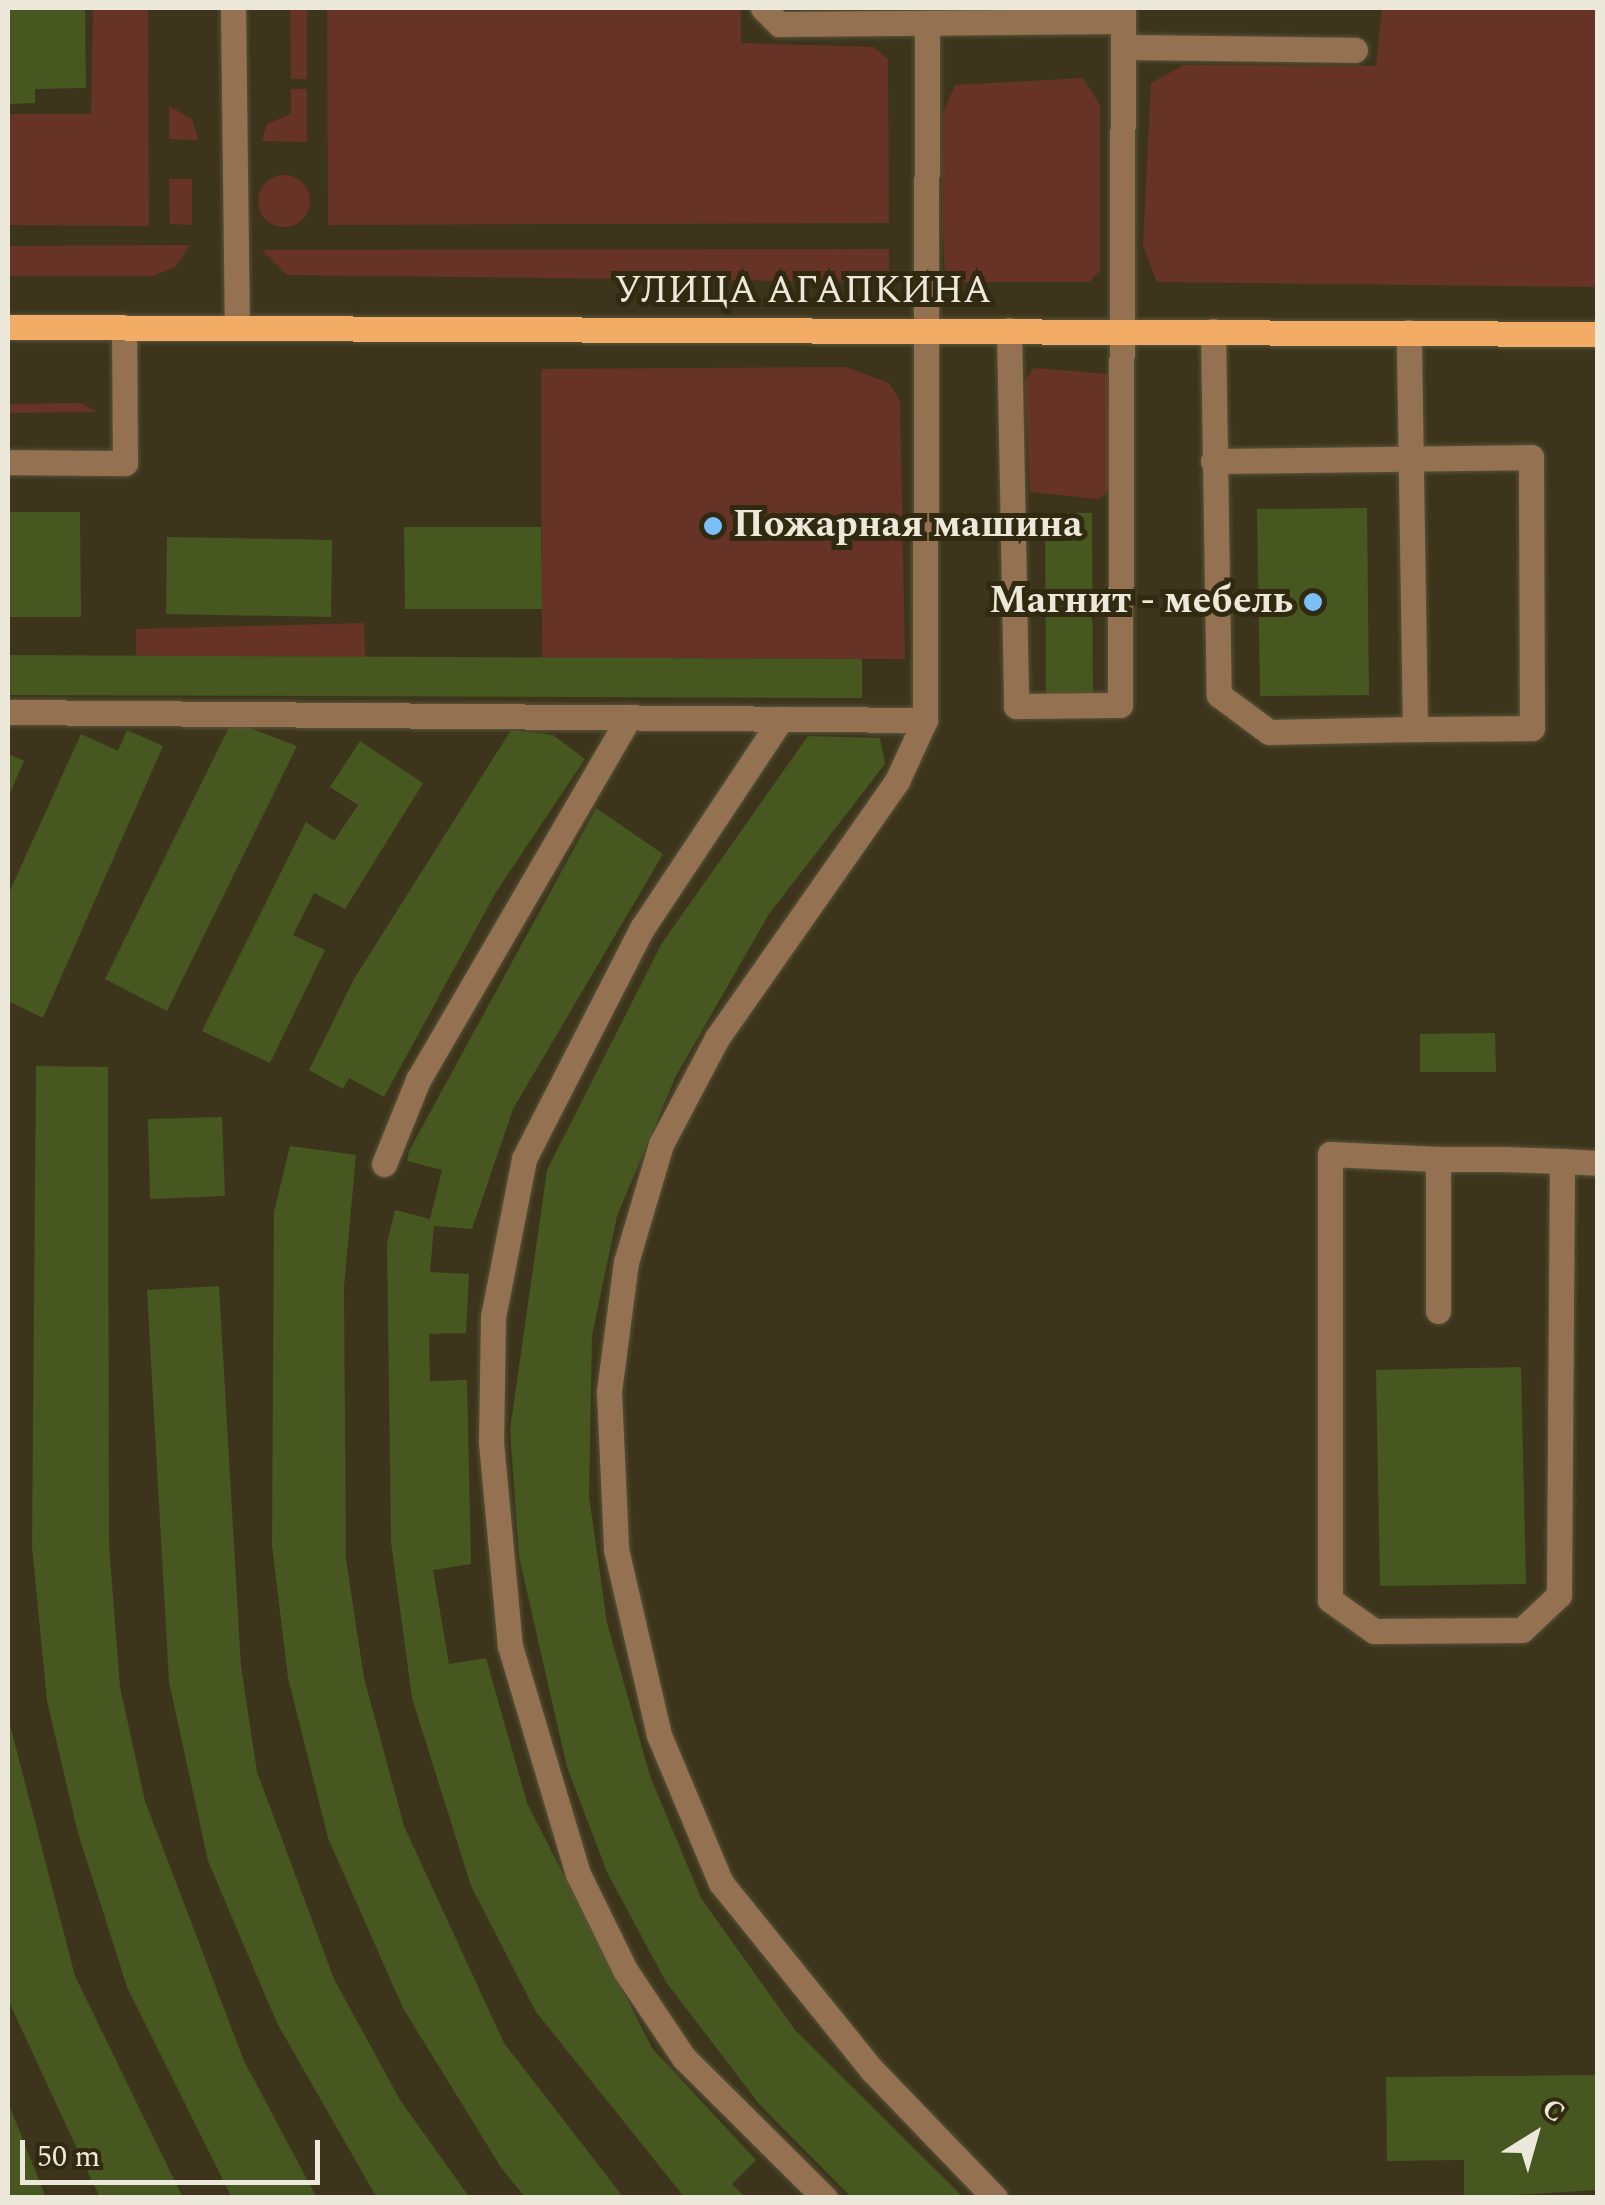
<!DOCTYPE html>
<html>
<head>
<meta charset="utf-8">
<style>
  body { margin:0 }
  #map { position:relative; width:1605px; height:2205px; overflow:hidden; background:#3c351b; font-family:Spectral,serif }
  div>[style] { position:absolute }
  .green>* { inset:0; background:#683327 }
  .round { border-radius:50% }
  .building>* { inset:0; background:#465720 }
  .roads { filter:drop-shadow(0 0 2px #58523a) drop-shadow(0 0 2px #58523a) }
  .minor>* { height:25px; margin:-12.5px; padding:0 12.5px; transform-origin:12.5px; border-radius:12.5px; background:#947151 }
  .major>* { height:25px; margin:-12.5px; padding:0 12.5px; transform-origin:12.5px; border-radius:12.5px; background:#f3ac65 }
  .dots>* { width:28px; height:28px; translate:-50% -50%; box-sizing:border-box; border:5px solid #312a11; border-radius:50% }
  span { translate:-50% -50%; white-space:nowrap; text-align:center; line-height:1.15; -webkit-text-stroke:10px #312a11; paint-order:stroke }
  .street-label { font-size:38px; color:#ede9da }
  .poi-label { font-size:38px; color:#ede9da; font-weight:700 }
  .left { translate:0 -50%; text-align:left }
  .right { translate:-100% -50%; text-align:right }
  .frame { position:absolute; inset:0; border:10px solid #ede9da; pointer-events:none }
  .north { position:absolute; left:1485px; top:2085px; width:100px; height:100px; -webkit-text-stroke:8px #312a11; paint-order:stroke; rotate:37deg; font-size:28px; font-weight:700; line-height:40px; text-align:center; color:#ede9da }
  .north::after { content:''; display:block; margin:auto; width:35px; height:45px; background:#ede9da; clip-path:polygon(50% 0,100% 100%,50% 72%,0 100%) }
  .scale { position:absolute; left:20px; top:2140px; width:300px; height:45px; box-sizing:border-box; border:5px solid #ede9da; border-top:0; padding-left:12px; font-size:30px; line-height:35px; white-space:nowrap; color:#ede9da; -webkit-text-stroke:8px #312a11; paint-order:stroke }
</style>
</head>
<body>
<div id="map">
  <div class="green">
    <i style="clip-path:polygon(93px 8px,148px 8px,149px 226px,8px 225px,8px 114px,91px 114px)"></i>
    <i style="clip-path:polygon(290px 8px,307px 8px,307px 79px,291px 79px)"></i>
    <i style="clip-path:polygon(327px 8px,741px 8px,741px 43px,874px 47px,888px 59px,889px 223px,328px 225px)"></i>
    <i style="clip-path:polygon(1382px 8px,1597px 8px,1597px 287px,1157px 282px,1143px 246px,1151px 83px,1184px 65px,1376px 66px)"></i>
    <i style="clip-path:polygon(1083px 78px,1100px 105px,1100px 271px,1089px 282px,954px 282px,945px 273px,942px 224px,943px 113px,955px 85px)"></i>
    <i style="clip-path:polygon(291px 89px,307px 89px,307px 142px,262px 141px,267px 124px,291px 114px)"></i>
    <i style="clip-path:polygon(169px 106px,192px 119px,198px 140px,169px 139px)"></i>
    <i class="round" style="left:258px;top:175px;width:52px;height:52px"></i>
    <i style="clip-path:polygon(169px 179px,192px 179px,192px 225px,170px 224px)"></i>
    <i style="clip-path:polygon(190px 245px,175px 267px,153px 276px,8px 276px,8px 246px)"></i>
    <i style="clip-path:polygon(889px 249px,889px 282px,287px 275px,262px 250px)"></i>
    <i style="clip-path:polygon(845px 367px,889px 383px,900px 401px,905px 659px,542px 658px,541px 369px)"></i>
    <i style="clip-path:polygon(1034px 368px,1108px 374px,1110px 490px,1099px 499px,1030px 492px,1025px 380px)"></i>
    <i style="clip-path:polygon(81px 403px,97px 412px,8px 413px,8px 404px)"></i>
    <i style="clip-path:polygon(364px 623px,365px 657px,136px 656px,136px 629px)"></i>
  </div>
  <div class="building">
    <i style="clip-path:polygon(8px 8px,85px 8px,86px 88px,35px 89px,35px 103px,8px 104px)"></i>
    <i style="clip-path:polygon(1367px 508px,1369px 695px,1260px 696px,1257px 509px)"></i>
    <i style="clip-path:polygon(8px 512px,80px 512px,81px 617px,8px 617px)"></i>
    <i style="clip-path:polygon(1045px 513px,1092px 513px,1093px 699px,1046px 699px)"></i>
    <i style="clip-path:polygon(404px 527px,541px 527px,542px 609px,405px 609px)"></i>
    <i style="clip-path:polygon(167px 537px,332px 540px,331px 617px,166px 614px)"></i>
    <i style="clip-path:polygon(8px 655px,862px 659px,862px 698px,8px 695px)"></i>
    <i style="clip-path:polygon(232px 721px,297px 746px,167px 1011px,105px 979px)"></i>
    <i style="clip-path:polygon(127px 730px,163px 746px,43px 1018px,8px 1001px,8px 895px,81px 734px,118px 751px)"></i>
    <i style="clip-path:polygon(511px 730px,553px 735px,585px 759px,496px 892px,384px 1097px,349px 1078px,343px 1089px,309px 1070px,354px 979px)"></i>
    <i style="clip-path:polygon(808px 736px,880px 738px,885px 764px,769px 914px,676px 1076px,617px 1216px,592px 1336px,589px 1496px,607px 1623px,650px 1776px,701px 1898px,795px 2030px,964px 2198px,852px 2198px,760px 2105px,666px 1982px,607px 1872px,567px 1767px,519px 1557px,510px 1430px,547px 1170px,662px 943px)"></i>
    <i style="clip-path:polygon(360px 741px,423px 783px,345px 909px,314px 893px,293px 935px,325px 950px,270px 1063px,202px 1031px,306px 822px,334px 841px,358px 805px,330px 787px)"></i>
    <i style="clip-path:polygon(8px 754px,24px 761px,8px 798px)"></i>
    <i style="clip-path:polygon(596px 808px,663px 854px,513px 1109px,472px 1229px,434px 1226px,430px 1272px,469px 1274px,466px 1333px,429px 1334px,430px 1381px,467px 1380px,471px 1564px,433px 1570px,449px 1664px,486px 1658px,527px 1803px,652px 2048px,756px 2160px,732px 2184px,746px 2198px,685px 2198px,536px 2012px,471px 1886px,412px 1698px,391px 1542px,387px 1243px,395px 1210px,430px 1219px,442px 1170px,407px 1161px,409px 1151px)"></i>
    <i style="clip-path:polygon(1495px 1033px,1496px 1072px,1420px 1072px,1420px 1034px)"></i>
    <i style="clip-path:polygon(36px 1066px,108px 1067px,109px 1546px,120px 1687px,145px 1801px,244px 2061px,317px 2198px,232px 2198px,127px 1987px,78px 1833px,47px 1701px,32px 1547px)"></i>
    <i style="clip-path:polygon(222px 1117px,225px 1196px,150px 1199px,148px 1119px)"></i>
    <i style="clip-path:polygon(290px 1146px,356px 1155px,344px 1287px,346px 1559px,364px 1678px,404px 1826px,504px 2043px,624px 2198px,526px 2198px,502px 2169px,403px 2008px,328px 1838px,288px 1678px,272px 1545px,274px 1212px)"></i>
    <i style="clip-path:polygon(219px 1286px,241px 1666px,257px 1772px,334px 1979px,400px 2100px,470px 2198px,377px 2198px,277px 2023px,208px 1861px,169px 1682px,147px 1290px)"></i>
    <i style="clip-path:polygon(1521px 1367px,1526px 1584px,1380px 1586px,1376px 1370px)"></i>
    <i style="clip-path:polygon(8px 1717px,75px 1976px,183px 2198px,100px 2198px,8px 2000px)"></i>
    <i style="clip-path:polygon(1598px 2075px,1598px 2190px,1464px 2198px,1464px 2160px,1387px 2161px,1386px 2077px)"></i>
    <i style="clip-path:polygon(8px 2102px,46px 2198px,8px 2198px)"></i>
  </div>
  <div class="roads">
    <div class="minor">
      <i style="left:233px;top:8px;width:319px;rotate:89.3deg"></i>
      <i style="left:763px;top:8px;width:23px;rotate:45deg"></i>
      <i style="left:779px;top:24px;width:344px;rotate:-0.5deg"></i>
      <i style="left:1124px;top:47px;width:231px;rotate:0.7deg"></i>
      <i style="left:1009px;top:330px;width:376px;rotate:88.9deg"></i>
      <i style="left:1016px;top:706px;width:104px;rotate:-0.6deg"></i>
      <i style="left:1120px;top:705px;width:697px;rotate:-89.75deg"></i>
      <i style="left:1213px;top:331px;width:364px;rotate:89.1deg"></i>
      <i style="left:1219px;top:695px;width:62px;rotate:36.5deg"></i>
      <i style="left:1269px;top:732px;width:146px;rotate:-1.2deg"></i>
      <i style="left:1415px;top:729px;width:397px;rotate:-90.9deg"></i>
      <i style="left:1213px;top:461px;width:318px;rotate:-0.7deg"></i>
      <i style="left:1531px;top:457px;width:271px;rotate:89.8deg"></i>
      <i style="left:1532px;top:728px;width:117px;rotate:179.5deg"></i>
      <i style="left:8px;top:462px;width:117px;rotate:0.5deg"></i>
      <i style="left:125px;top:463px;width:136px;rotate:-90.4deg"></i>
      <i style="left:8px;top:712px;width:917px;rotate:0.5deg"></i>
      <i style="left:925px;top:720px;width:697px;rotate:-89.84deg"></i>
      <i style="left:781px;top:719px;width:251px;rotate:123.6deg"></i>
      <i style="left:642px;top:928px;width:259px;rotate:117.1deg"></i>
      <i style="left:524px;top:1159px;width:161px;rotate:101.1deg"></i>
      <i style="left:493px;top:1317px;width:125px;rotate:90.9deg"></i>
      <i style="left:491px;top:1442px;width:205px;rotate:84.7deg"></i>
      <i style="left:510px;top:1646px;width:238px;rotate:73.4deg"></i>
      <i style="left:578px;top:1874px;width:107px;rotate:63.9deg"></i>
      <i style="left:625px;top:1970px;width:106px;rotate:56.2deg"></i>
      <i style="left:684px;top:2058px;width:199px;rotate:44.8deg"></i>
      <i style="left:925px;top:720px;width:67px;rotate:114.7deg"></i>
      <i style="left:897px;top:781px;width:314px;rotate:125deg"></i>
      <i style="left:717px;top:1038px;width:120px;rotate:117.8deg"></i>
      <i style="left:661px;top:1144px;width:123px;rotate:106.5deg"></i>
      <i style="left:626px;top:1262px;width:131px;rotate:97.5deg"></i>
      <i style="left:609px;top:1392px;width:157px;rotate:87.4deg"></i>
      <i style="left:616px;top:1549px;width:191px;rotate:77deg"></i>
      <i style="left:659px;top:1735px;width:160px;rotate:67.3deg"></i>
      <i style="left:721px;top:1883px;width:240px;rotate:51.1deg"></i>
      <i style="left:872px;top:2070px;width:178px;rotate:46.1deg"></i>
      <i style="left:1438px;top:1159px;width:152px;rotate:90deg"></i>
      <i style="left:1562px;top:1161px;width:434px;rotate:90.4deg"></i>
      <i style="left:1559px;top:1595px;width:51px;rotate:136.6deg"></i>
      <i style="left:1522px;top:1630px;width:148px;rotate:179.6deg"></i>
      <i style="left:1374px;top:1631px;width:54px;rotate:-144.8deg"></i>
      <i style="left:1330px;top:1600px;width:446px;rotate:-90deg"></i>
      <i style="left:1330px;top:1154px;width:108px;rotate:2.7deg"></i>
      <i style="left:1438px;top:1159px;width:65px"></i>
      <i style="left:1503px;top:1159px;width:59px;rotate:1.9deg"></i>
      <i style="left:1562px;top:1161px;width:36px;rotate:3deg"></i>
      <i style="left:384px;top:1164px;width:91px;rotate:-68deg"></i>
      <i style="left:418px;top:1080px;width:419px;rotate:-59.8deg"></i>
    </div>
    <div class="major">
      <i style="left:8px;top:327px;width:1590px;rotate:0.25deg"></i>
    </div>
  </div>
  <div class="dots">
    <i style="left:713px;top:526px;background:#7abff8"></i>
    <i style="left:1313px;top:602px;background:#7abff8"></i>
  </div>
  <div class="street-label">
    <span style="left:803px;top:292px">УЛИЦА АГАПКИНА</span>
  </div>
  <div class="poi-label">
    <span class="left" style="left:733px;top:526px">Пожарная машина</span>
    <span class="right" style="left:1293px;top:602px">Магнит - мебель</span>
  </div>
  <div class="frame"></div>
  <div class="north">С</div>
  <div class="scale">50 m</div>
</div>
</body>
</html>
